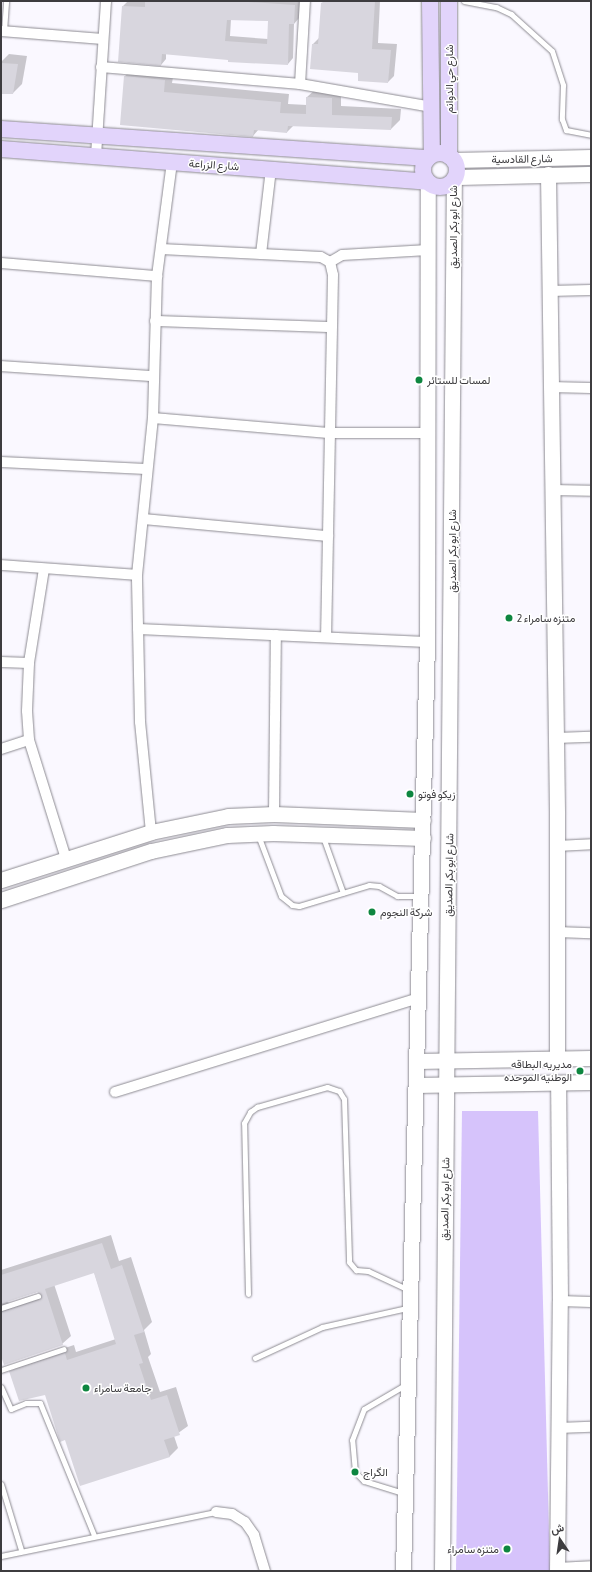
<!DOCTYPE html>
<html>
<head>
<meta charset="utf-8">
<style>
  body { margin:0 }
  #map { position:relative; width:592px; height:1572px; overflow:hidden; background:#faf8ff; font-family:"Asap Condensed",Vazirmatn,sans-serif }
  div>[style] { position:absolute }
  .green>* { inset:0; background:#d6c3fb }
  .shadow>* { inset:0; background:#0003 }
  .building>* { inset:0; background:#d8d6de }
  .roads { filter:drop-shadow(0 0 1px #8d8b92) drop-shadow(0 0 1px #8d8b92) }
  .lane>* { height:5px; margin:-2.5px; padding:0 2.5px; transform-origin:2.5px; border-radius:2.5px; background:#fff }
  .street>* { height:10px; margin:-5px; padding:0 5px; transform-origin:5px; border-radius:5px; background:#fff }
  .secondary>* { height:15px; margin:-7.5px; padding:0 7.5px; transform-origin:7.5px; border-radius:7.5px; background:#fff }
  .primary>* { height:16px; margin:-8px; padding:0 8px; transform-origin:8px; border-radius:8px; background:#e2d4fb }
  .primary>.ring { margin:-8px; padding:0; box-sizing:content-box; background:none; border:16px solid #e2d4fb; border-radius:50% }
  .dots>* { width:11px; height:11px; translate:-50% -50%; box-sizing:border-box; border:2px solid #fff; border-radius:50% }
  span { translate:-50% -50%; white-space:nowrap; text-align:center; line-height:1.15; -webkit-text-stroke:3px #fff; paint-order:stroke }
  .street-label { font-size:11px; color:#3d3c3f }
  .poi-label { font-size:11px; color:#3d3c3f }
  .left { translate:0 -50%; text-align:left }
  .right { translate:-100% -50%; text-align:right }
  .frame { position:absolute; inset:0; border:2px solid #3d3c3f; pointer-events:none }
  .north { position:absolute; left:540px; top:1520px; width:40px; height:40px; -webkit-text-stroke:3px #fff; paint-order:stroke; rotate:347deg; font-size:11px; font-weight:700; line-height:16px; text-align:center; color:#3d3c3f }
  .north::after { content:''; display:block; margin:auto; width:14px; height:18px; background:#3d3c3f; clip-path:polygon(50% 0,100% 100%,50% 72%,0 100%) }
</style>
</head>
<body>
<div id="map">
  <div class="green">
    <i style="clip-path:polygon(462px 1111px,538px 1111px,550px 1571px,456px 1571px)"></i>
  </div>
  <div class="shadow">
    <i style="clip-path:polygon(evenodd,128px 1px,300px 1px,299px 18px,294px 24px,293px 58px,288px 64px,166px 53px,166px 59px,161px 65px,123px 6px,128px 1px,231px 19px,269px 20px,268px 39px,230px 36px,231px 19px)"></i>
    <i style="clip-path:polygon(324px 1px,380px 1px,378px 43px,397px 44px,394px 76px,388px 82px,359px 80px,359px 72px,313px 44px,319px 38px)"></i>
    <i style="clip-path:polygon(9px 54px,27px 56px,22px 84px,13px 93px,1px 93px,1px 62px)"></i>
    <i style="clip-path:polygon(134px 67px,174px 72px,172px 83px,289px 94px,288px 104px,307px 105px,307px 97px,317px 88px,341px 89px,341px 106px,401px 109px,400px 120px,391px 129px,294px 125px,287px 132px,259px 129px,253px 136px,121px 124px,125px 76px)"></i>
    <i style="clip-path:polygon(evenodd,111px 1235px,119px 1261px,131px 1257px,152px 1322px,144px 1330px,151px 1354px,148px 1357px,160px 1392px,176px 1387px,188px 1426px,174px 1436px,178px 1448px,169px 1457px,66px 1439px,46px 1394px,11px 1372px,19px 1363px,74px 1345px,76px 1352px,116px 1339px,94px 1272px,54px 1284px,71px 1336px,62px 1344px,1px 1353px,1px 1270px,111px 1235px,40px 1291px,41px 1294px,11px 1304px,6px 1301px,40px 1291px)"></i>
  </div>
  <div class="building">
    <i style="clip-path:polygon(evenodd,145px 1px,233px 1px,295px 5px,294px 24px,289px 24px,288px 65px,228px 62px,228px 60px,162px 54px,161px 66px,118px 62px,122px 6px,145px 7px,145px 1px,227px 20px,268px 21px,267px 44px,225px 41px,227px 20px)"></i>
    <i style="clip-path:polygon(325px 1px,375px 1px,372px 49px,391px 50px,388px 83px,358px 81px,358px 73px,310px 69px,312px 44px,318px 44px,321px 3px)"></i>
    <i style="clip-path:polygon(1px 63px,18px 64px,13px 94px,1px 94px)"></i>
    <i style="clip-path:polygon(124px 76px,165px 80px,164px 92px,281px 102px,280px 113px,306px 114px,306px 97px,332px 98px,332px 115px,392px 117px,391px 130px,288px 126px,287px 133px,254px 130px,253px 137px,120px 125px)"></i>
    <i style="clip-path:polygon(102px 1243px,111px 1269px,122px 1265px,144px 1332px,134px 1335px,143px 1363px,139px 1364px,151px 1400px,167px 1395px,180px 1435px,164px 1440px,170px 1457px,80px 1486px,65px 1440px,60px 1442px,45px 1395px,19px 1401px,9px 1371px,65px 1353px,67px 1360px,116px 1344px,94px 1273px,45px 1289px,63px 1345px,4px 1365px,1px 1356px,1px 1312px,39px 1300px,42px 1296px,37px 1292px,1px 1304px,1px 1275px)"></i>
  </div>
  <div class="roads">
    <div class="lane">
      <i style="left:464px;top:1px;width:33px;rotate:11deg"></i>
      <i style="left:496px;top:7px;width:17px;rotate:25deg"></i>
      <i style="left:511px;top:14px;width:55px;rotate:42.1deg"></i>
      <i style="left:552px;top:51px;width:36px;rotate:72deg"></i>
      <i style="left:563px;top:85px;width:34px;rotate:92deg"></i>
      <i style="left:562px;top:119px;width:12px;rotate:70deg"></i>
      <i style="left:566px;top:130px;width:25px;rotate:11deg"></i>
      <i style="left:4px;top:31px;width:30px;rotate:-86deg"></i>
      <i style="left:258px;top:835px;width:65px;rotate:69.3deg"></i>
      <i style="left:281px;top:896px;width:14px;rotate:39deg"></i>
      <i style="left:292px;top:905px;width:7px;rotate:8deg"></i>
      <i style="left:299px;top:906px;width:73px;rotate:-16.7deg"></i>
      <i style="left:369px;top:885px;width:10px;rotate:6deg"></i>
      <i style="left:379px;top:886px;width:21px;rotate:29deg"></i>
      <i style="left:397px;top:896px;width:23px"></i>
      <i style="left:323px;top:837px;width:59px;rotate:70.3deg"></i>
      <i style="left:248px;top:1294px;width:171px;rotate:-91.3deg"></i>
      <i style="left:244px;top:1123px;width:13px;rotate:-61deg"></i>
      <i style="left:250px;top:1112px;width:9px;rotate:-36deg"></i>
      <i style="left:257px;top:1107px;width:73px;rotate:-15.9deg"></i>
      <i style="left:327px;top:1087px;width:13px;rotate:18deg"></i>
      <i style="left:339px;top:1091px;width:9px;rotate:58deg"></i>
      <i style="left:344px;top:1099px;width:163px;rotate:88.2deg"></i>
      <i style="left:349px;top:1262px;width:11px;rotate:49deg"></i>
      <i style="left:356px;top:1270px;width:12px;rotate:5deg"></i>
      <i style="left:368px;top:1271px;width:45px;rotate:24.9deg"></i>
      <i style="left:1px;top:1308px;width:39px;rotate:-18deg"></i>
      <i style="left:255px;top:1358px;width:74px;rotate:-24.8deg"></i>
      <i style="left:322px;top:1327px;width:87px;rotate:-12.6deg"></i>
      <i style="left:1px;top:1370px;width:66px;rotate:-18.4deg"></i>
      <i style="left:1px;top:1387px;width:24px;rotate:66deg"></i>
      <i style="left:11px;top:1409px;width:16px;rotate:-22deg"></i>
      <i style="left:26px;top:1403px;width:14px"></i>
      <i style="left:40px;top:1403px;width:143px;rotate:67.8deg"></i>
      <i style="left:1px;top:1484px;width:69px;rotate:73.1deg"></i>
      <i style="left:403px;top:1493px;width:41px;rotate:-162.9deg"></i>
      <i style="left:364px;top:1481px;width:13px;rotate:-135deg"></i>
      <i style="left:355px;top:1472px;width:32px;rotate:-95deg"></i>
      <i style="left:352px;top:1440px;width:33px;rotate:-69deg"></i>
      <i style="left:364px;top:1409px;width:48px;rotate:-30.3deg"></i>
      <i style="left:1px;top:1556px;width:219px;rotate:-11.6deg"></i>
    </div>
    <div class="street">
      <i style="left:1px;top:31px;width:102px;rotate:4.5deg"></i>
      <i style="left:101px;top:67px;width:200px;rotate:4.9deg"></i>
      <i style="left:300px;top:84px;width:134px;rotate:9.9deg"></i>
      <i style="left:300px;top:84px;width:83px;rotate:-86.6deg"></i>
      <i style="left:96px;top:156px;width:155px;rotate:-86.3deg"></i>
      <i style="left:161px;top:249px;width:160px;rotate:2.9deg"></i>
      <i style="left:321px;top:257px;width:10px;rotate:29deg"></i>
      <i style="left:330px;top:262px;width:13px;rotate:77deg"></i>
      <i style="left:333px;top:275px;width:362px;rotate:91.1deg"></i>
      <i style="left:261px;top:254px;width:86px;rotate:-83.3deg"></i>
      <i style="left:330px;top:262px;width:14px;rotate:-30deg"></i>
      <i style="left:342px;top:255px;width:86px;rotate:-3.3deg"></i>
      <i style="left:1px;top:263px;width:157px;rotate:4.8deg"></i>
      <i style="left:549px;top:291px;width:42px;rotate:-1.4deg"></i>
      <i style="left:155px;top:321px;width:175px;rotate:2deg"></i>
      <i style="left:1px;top:366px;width:152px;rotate:3.8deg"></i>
      <i style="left:550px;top:387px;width:41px;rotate:1.4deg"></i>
      <i style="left:153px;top:418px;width:176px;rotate:4.9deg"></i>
      <i style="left:328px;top:433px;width:99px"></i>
      <i style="left:1px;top:462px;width:145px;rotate:2.8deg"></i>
      <i style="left:552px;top:490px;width:39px;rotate:1deg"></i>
      <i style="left:143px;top:519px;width:186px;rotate:5.3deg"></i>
      <i style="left:1px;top:565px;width:136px;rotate:4.2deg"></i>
      <i style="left:44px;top:569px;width:95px;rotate:99.1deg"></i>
      <i style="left:29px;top:663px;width:48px;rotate:92.4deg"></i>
      <i style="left:27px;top:711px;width:29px;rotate:86deg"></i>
      <i style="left:29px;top:740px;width:125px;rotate:72.7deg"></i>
      <i style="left:138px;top:629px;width:289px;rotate:2.6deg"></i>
      <i style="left:1px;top:662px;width:28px;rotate:2deg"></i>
      <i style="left:556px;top:738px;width:35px;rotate:-2deg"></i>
      <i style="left:1px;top:749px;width:29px;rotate:-18deg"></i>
      <i style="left:274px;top:814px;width:179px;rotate:-89.4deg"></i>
      <i style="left:151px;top:832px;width:111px;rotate:-95.7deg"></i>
      <i style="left:140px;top:722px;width:147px;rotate:-91.2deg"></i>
      <i style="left:137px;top:575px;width:158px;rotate:-84.2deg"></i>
      <i style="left:153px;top:418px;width:142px;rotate:-88.4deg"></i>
      <i style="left:157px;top:276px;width:115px;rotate:-82.5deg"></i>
      <i style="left:557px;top:846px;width:34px;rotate:-3deg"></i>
      <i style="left:557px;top:932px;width:34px;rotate:2deg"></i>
      <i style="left:115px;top:1092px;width:318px;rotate:-17.2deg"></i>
      <i style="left:560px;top:1301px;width:31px;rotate:2deg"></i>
      <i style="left:558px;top:1428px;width:33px;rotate:-2deg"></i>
      <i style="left:216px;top:1512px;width:16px;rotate:7deg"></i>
      <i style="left:232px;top:1514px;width:15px;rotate:32deg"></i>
      <i style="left:245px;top:1522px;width:16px;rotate:55deg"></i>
      <i style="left:254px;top:1535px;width:38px;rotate:73deg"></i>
      <i style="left:557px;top:1568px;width:34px;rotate:-3deg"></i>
    </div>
    <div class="secondary">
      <i style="left:453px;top:160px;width:138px;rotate:-1.2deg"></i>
      <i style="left:548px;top:174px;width:640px;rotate:89.19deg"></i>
      <i style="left:557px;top:814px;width:245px;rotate:90deg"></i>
      <i style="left:455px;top:177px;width:136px;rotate:-1.3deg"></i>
      <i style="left:1px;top:880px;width:157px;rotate:-17.7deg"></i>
      <i style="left:151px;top:832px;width:79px;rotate:-11.7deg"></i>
      <i style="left:228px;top:816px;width:46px;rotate:-2.5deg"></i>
      <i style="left:274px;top:814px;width:149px;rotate:2.3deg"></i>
      <i style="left:1px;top:900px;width:158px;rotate:-18.1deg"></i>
      <i style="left:151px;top:851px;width:78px;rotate:-11.9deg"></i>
      <i style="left:227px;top:835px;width:46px;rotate:-2.5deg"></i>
      <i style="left:273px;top:833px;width:150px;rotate:1.9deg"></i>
      <i style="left:417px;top:1061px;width:174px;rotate:-1deg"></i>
      <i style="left:416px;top:1085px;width:175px;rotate:-1deg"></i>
      <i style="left:403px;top:1571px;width:929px;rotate:-88.52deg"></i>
      <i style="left:427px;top:642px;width:460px;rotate:-89.9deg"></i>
      <i style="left:442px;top:1571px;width:1391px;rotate:-89.51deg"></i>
      <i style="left:557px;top:1571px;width:270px;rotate:-89.4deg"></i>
      <i style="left:560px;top:1301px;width:218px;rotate:-90.5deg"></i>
    </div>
    <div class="primary">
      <i style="left:430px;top:1px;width:154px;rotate:89.3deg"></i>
      <i style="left:449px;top:1px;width:155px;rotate:90deg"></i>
      <i style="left:1px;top:129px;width:428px;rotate:3.9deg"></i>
      <i style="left:1px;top:149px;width:428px;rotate:4.4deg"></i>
      <i class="ring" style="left:423px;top:153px;width:18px;height:18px"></i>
    </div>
  </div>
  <div class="dots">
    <i style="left:419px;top:380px;background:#0e8640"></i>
    <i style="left:509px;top:618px;background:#0e8640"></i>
    <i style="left:410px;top:794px;background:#0e8640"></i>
    <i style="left:372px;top:912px;background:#0e8640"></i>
    <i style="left:580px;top:1071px;background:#0e8640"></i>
    <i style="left:86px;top:1388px;background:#0e8640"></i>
    <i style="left:355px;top:1472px;background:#0e8640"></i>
    <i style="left:507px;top:1549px;background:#0e8640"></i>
  </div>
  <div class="street-label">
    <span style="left:449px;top:79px;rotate:-90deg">شارع حي الدوانم</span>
    <span style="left:522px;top:159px;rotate:-1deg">شارع القادسية</span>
    <span style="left:214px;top:165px;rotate:4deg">شارع الزراعة</span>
    <span style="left:453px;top:227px;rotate:-90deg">شارع ابو بكر الصديق</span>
    <span style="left:452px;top:551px;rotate:-90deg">شارع ابو بكر الصديق</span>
    <span style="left:449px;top:875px;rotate:-89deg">شارع ابو بكر الصديق</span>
    <span style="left:445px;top:1199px;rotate:-89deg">شارع ابو بكر الصديق</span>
  </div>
  <div class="poi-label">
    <span class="left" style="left:427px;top:380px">لمسات للستائر</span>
    <span class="left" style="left:517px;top:618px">متنزه سامراء 2</span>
    <span class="left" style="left:418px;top:794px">زيكو فوتو</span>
    <span class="left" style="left:380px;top:912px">شركة النجوم</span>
    <span class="right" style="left:572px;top:1071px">مديريه البطاقه<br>الوطنيه الموحده</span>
    <span class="left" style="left:94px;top:1388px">جامعة سامراء</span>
    <span class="left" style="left:363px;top:1472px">الگراج</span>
    <span class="right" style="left:499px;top:1549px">متنزه سامراء</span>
  </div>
  <div class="frame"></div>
  <div class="north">ش</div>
</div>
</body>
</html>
